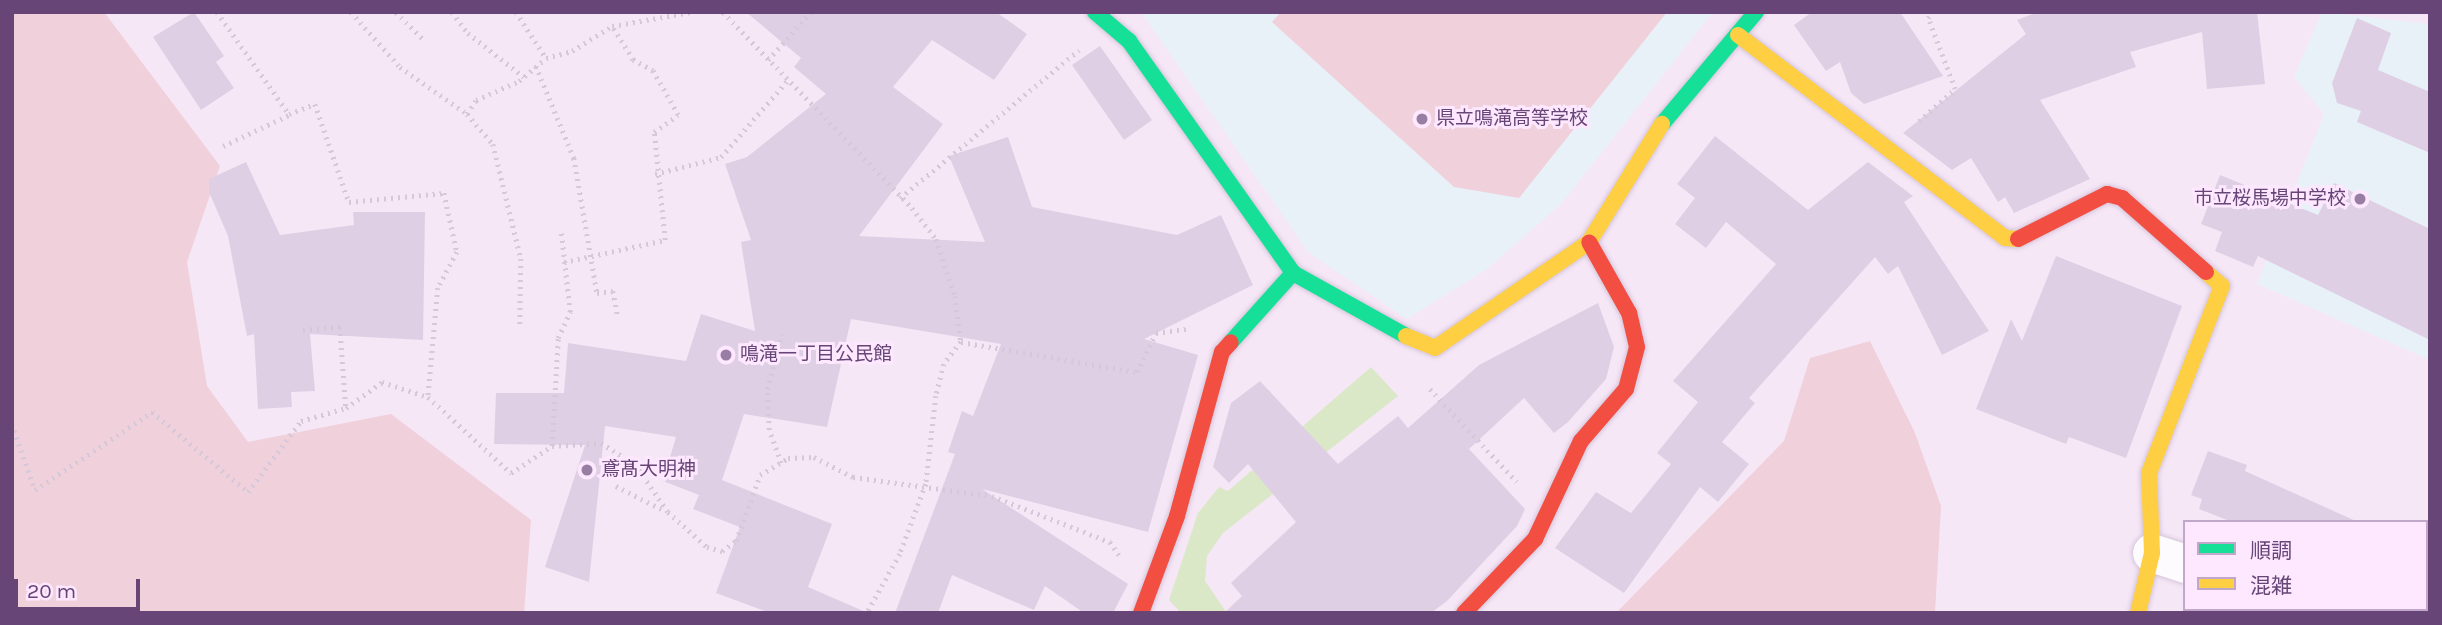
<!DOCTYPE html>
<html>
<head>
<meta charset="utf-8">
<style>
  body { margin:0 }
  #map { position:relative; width:2442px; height:625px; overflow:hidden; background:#f6e7f7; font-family:Karla,"Noto Sans JP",sans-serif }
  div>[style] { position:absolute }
  .education>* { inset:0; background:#e8f1f8 }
  .green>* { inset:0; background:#f0d0da }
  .water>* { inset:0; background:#dbe8c8 }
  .building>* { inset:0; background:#dfcfe4 }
  .path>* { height:4.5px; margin-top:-2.25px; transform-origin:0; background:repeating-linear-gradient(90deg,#d4c8d9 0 2px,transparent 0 7px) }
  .roads { filter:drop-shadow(0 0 2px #d5c5d9) drop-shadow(0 0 2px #d5c5d9) }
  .street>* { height:38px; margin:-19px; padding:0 19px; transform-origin:19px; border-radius:19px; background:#fefbfe }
  .fast>* { height:16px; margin:-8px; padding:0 8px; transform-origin:8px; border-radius:8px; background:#16e098 }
  .slow>* { height:16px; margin:-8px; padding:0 8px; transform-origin:8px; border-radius:8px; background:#ffcf43 }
  .jam>* { height:16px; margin:-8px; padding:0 8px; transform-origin:8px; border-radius:8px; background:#f24e42 }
  .dots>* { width:19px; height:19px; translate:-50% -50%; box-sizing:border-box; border:4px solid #fde8ff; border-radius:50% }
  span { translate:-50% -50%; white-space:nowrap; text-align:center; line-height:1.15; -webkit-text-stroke:6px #fde8ff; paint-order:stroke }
  .poi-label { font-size:19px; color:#674677 }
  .left { translate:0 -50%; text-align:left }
  .right { translate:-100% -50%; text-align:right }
  .frame { position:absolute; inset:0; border:14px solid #674677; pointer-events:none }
  .legend { position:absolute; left:2183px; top:520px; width:245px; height:91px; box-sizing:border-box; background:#fde8ff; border:2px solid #c1a7c9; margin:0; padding:9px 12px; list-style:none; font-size:21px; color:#674677 }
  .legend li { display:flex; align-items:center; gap:14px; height:35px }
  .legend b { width:35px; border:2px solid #c1a7c9 }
  .scale { position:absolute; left:14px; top:579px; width:126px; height:32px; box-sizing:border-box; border:4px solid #674677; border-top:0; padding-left:9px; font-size:21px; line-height:24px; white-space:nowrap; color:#674677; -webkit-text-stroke:5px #fde8ff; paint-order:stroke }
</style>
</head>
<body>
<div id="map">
  <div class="education">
    <i style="clip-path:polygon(1141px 12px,1713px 12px,1561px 204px,1487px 269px,1407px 319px,1309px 253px)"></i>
    <i style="clip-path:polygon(2322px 12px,2430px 24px,2430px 360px,2257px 284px,2324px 114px,2294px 77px)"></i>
  </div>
  <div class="green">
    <i style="clip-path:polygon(12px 12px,104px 12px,220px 166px,187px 262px,207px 386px,248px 442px,391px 414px,531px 520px,524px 613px,12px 613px)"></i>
    <i style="clip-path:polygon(1281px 12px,1667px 12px,1519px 198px,1454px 187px,1272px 22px)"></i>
    <i style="clip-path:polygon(1870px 341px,1915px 433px,1941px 506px,1935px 613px,1616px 613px,1784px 441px,1810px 358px)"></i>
  </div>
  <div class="water">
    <i style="clip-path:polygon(1371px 367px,1398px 396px,1223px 533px,1207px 556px,1205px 581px,1227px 613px,1181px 613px,1169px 600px,1198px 513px,1219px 487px,1228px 491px)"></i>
  </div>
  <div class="building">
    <i style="clip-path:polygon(194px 12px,224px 56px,216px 62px,234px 88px,201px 110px,153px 37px)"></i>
    <i style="clip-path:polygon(746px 12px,996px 12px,1027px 34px,994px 80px,932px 40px,893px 87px,943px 124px,859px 236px,985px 242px,949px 156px,1008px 137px,1032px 207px,1177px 235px,1221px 215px,1253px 285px,1144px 339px,1198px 355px,1148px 532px,982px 489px,1128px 584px,1113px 613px,1084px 613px,1045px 586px,1034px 610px,952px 575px,938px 613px,895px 613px,955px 454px,948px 452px,962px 411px,973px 416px,1001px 344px,851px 319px,827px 427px,744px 414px,722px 480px,832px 524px,808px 587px,868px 613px,770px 613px,716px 593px,740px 527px,693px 509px,699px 495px,663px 481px,676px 437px,605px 426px,589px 582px,545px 567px,585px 445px,494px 444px,496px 393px,564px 393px,568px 343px,686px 361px,701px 314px,755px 331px,741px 242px,751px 240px,725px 164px,747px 157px,826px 94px,794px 67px,801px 58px)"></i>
    <i style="clip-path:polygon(1812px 12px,1900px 12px,1943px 76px,1864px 104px,1851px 93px,1840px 62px,1826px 71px,1794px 25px)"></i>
    <i style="clip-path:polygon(2038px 12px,2257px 12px,2265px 84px,2207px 89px,2202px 32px,2130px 52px,2136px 67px,2040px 100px,2090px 179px,2014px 213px,2005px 197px,1998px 202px,1971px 158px,1952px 170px,1903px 133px,2026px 34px,2017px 20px)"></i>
    <i style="clip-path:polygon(2357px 18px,2391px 33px,2378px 70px,2430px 92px,2430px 153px,2357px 122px,2361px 111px,2337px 103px,2332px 83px)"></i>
    <i style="clip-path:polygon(1100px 46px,1152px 120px,1124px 140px,1072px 65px)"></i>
    <i style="clip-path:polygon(1715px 136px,1808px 210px,1868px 162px,1913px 196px,1904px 202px,1989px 331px,1942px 355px,1898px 266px,1888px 274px,1875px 257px,1749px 398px,1755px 403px,1722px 442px,1749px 464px,1718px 502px,1700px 487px,1624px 593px,1555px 548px,1596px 492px,1631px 513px,1671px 464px,1657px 453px,1698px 402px,1673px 381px,1776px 264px,1726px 222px,1706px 248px,1675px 224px,1695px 198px,1677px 184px)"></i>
    <i style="clip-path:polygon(246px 162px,280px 235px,354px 225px,353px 212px,425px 212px,423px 340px,310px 334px,315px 391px,291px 392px,292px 407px,258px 409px,254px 334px,247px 336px,228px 236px,209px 192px,209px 179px)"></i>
    <i style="clip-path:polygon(2220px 175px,2318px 215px,2334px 183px,2430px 229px,2430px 340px,2258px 256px,2253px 267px,2215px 251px,2222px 232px,2201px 224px)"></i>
    <i style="clip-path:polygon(2056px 256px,2182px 306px,2126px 458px,2069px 437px,2066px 444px,1976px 409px,2011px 319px,2022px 341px)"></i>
    <i style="clip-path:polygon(1598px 303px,1614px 347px,1606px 379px,1568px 422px,1554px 433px,1524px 398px,1469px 449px,1525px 509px,1517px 526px,1447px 601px,1431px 613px,1224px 613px,1242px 596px,1231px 583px,1296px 522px,1248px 464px,1229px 483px,1213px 467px,1231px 403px,1260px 381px,1338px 464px,1398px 416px,1408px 428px,1479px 365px)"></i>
    <i style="clip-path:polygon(2208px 451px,2247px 465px,2245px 471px,2358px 522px,2232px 522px,2199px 509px,2202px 499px,2191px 495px)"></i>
  </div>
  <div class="path">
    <i style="left:217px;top:12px;width:125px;rotate:54.8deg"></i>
    <i style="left:289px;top:114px;width:28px;rotate:-21deg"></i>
    <i style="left:315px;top:104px;width:104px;rotate:70.9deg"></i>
    <i style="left:349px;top:202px;width:95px;rotate:-5.4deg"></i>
    <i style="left:444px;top:193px;width:60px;rotate:77.6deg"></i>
    <i style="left:457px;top:252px;width:41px;rotate:117.8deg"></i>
    <i style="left:438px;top:288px;width:109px;rotate:95.2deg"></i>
    <i style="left:351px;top:12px;width:74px;rotate:48.3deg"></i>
    <i style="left:400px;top:67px;width:82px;rotate:35deg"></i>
    <i style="left:467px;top:114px;width:40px;rotate:49deg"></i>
    <i style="left:493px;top:144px;width:118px;rotate:76.3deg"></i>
    <i style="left:521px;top:259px;width:67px;rotate:90.9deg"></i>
    <i style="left:396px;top:12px;width:38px;rotate:45deg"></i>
    <i style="left:452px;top:12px;width:26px;rotate:53deg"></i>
    <i style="left:468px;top:33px;width:71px;rotate:38.2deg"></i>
    <i style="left:516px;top:12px;width:55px;rotate:56.9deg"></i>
    <i style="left:723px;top:12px;width:272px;rotate:46deg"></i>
    <i style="left:912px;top:208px;width:39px;rotate:52deg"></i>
    <i style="left:936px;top:239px;width:60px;rotate:71.6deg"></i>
    <i style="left:955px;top:296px;width:46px;rotate:82.6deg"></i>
    <i style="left:961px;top:342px;width:28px;rotate:128deg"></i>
    <i style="left:944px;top:364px;width:33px;rotate:104deg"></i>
    <i style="left:936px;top:396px;width:89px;rotate:96.5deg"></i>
    <i style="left:926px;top:484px;width:75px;rotate:110.4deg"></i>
    <i style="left:900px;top:554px;width:68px;rotate:119.2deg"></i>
    <i style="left:768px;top:60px;width:64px;rotate:-48.1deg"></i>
    <i style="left:536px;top:66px;width:100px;rotate:67.6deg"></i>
    <i style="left:574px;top:158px;width:137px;rotate:80.3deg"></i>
    <i style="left:597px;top:293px;width:16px;rotate:-7deg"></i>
    <i style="left:613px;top:291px;width:25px;rotate:79deg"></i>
    <i style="left:467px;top:114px;width:17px;rotate:-57deg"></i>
    <i style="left:476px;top:100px;width:47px;rotate:-23.8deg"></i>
    <i style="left:519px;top:81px;width:35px;rotate:-40deg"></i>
    <i style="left:546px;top:58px;width:27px;rotate:-15deg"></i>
    <i style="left:572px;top:51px;width:47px;rotate:-32deg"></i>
    <i style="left:612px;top:26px;width:80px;rotate:-10deg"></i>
    <i style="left:1919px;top:121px;width:48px;rotate:-41.6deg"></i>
    <i style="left:1955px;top:89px;width:76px;rotate:-110.8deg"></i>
    <i style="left:1928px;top:18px;width:7px;rotate:-56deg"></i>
    <i style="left:223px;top:146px;width:73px;rotate:-25.2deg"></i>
    <i style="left:655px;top:174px;width:68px;rotate:-14.4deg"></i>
    <i style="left:721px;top:157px;width:101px;rotate:-49deg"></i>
    <i style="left:900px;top:198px;width:232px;rotate:-39.6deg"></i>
    <i style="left:564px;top:262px;width:103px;rotate:-12.3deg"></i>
    <i style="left:665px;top:240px;width:109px;rotate:-95.8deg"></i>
    <i style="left:654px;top:132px;width:29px;rotate:-35deg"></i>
    <i style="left:678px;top:115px;width:51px;rotate:-119.6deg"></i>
    <i style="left:653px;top:71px;width:23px;rotate:-151deg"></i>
    <i style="left:633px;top:60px;width:40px;rotate:-122deg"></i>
    <i style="left:303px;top:330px;width:37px;rotate:-5deg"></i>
    <i style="left:340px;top:327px;width:81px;rotate:85.8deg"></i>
    <i style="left:961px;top:342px;width:179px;rotate:9.7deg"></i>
    <i style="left:1137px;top:372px;width:43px;rotate:-64deg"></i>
    <i style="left:1156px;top:333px;width:35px;rotate:-8deg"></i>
    <i style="left:1430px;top:389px;width:127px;rotate:46.9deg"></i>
    <i style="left:12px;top:424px;width:70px;rotate:70.8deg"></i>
    <i style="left:35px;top:490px;width:141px;rotate:-33.7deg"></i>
    <i style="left:152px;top:412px;width:125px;rotate:39.8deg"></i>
    <i style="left:248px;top:492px;width:89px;rotate:-53.3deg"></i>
    <i style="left:301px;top:421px;width:47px;rotate:-16.1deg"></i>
    <i style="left:346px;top:408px;width:44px;rotate:-35.8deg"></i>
    <i style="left:382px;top:382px;width:48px;rotate:18.1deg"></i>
    <i style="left:428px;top:397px;width:113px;rotate:42.5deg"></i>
    <i style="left:511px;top:473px;width:49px;rotate:-33.4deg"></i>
    <i style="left:552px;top:446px;width:49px;rotate:-3.5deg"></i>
    <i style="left:601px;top:443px;width:40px;rotate:32deg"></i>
    <i style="left:635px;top:464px;width:58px;rotate:55.5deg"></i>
    <i style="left:668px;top:512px;width:52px;rotate:41.9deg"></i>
    <i style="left:707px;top:547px;width:16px;rotate:15deg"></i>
    <i style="left:722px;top:551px;width:17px;rotate:-36deg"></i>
    <i style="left:736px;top:541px;width:70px;rotate:-70deg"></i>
    <i style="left:760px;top:475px;width:33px;rotate:-31deg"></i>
    <i style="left:788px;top:458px;width:26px;rotate:-2deg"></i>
    <i style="left:814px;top:457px;width:44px;rotate:27.1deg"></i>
    <i style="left:853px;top:477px;width:140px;rotate:7.8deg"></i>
    <i style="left:992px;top:496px;width:127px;rotate:21.3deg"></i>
    <i style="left:1110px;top:542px;width:16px;rotate:55deg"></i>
    <i style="left:552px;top:446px;width:108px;rotate:-86.8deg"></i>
    <i style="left:558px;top:338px;width:29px;rotate:-65deg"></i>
    <i style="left:570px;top:312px;width:81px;rotate:-96.4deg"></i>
    <i style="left:781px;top:463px;width:35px;rotate:-110deg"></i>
    <i style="left:769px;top:430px;width:41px;rotate:-92.8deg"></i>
    <i style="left:767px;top:389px;width:57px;rotate:-74.7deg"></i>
    <i style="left:616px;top:486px;width:55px;rotate:27deg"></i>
  </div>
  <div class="roads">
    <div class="street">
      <i style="left:2152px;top:553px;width:35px;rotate:18deg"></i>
      <i style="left:2314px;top:609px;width:8px;rotate:30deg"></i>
    </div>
    <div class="fast">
      <i style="left:1095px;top:12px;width:45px;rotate:40.5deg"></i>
      <i style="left:1129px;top:41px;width:284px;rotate:54.7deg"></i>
      <i style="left:1293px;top:273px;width:129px;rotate:29.1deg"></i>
      <i style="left:1662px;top:124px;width:146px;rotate:-50deg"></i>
      <i style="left:1231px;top:342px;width:93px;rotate:-48.1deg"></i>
    </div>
    <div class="slow">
      <i style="left:1738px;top:35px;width:335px;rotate:37.2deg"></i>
      <i style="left:2005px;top:238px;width:13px;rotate:4deg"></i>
      <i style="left:1406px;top:336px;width:31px;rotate:22deg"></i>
      <i style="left:1435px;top:348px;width:187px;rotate:-34.5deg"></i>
      <i style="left:1589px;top:242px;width:139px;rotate:-58.3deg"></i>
      <i style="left:2138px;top:613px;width:62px;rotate:-76.9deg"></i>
      <i style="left:2152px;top:553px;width:80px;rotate:-92.1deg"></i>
      <i style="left:2149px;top:473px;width:201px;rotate:-68.7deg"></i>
      <i style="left:2222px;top:286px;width:21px;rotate:-139deg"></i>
    </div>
    <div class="jam">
      <i style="left:2018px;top:239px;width:100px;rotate:-26.8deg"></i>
      <i style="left:2107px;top:194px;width:16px;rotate:15deg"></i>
      <i style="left:2122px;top:198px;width:112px;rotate:41.4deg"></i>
      <i style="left:1141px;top:613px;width:103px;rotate:-69.6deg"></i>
      <i style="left:1177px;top:516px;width:170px;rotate:-74.7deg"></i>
      <i style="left:1222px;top:352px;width:13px;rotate:-48deg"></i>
      <i style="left:1464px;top:613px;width:103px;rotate:-46.2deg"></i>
      <i style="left:1535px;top:539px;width:108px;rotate:-64.9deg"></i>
      <i style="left:1581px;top:441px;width:69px;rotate:-49.1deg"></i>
      <i style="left:1626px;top:389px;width:43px;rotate:-75.3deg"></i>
      <i style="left:1637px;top:347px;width:35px;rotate:-103deg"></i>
      <i style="left:1629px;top:313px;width:81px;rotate:-119.4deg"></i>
    </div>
  </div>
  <div class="dots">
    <i style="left:1422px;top:119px;background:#997ea4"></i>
    <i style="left:2360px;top:199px;background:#997ea4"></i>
    <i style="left:726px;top:355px;background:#997ea4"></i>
    <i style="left:587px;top:470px;background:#997ea4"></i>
  </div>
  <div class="poi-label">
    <span class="left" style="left:1436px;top:119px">県立鳴滝高等学校</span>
    <span class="right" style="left:2346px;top:199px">市立桜馬場中学校</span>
    <span class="left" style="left:740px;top:355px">鳴滝一丁目公民館</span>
    <span class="left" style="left:601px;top:470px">鳶髙大明神</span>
  </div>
  <div class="frame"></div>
  <ul class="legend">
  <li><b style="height:9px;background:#16e098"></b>順調</li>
  <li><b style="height:9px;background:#ffcf43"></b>混雑</li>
  </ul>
  <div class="scale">20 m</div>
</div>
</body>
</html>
